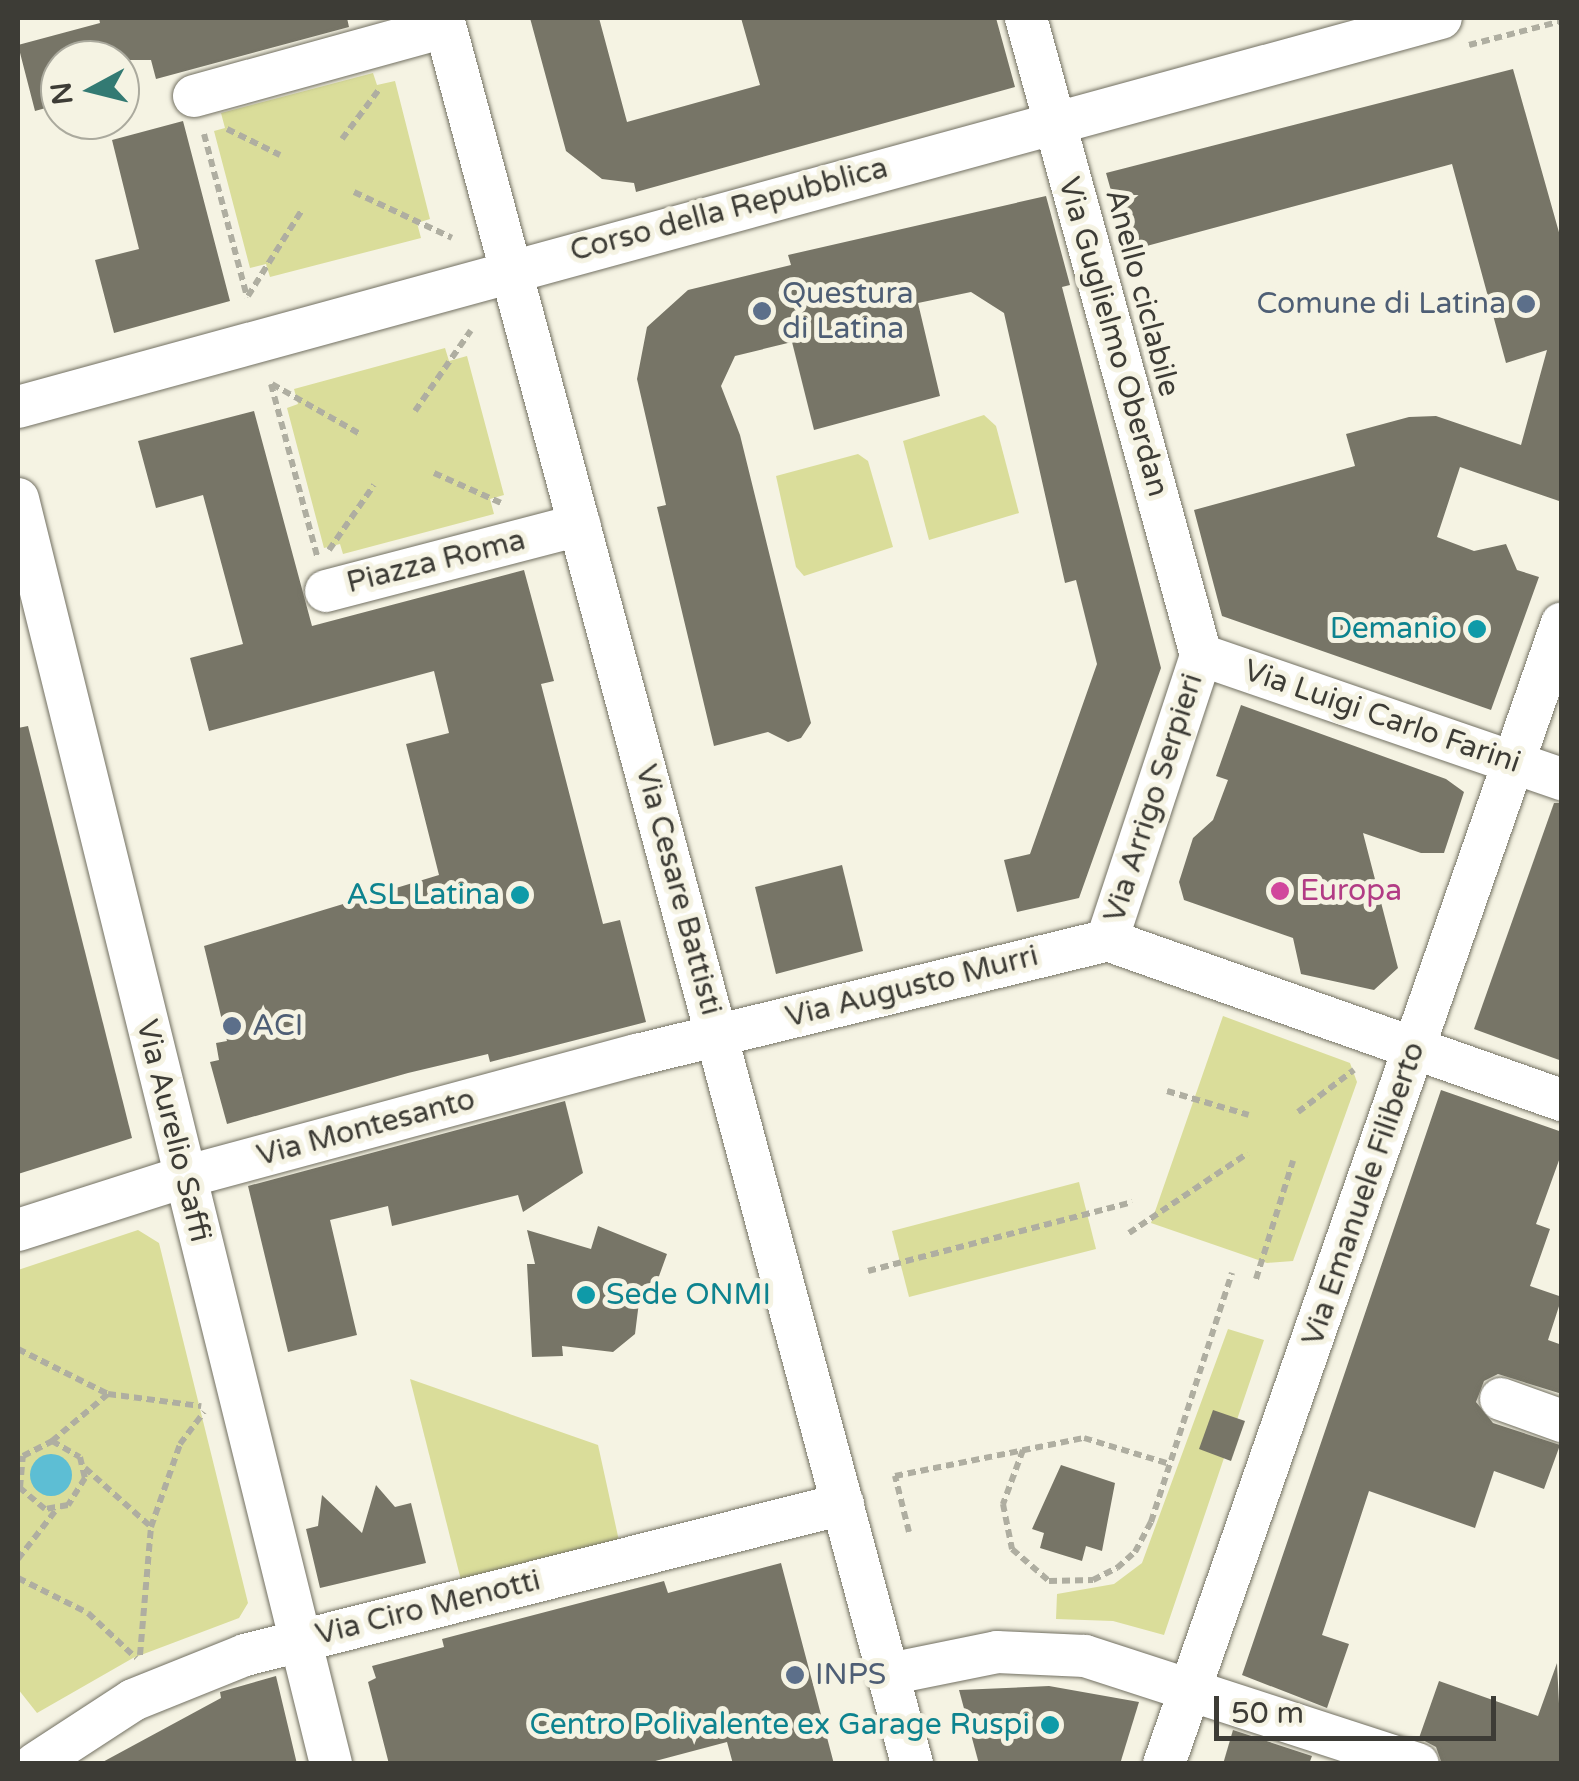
<!DOCTYPE html>
<html>
<head>
<meta charset="utf-8">
<style>
  body { margin:0 }
  #map { position:relative; width:1579px; height:1781px; overflow:hidden; background:#f5f3e3; font-family:"Varela Round",sans-serif }
  div>[style] { position:absolute }
  .green>* { inset:0; background:#dadd9a }
  .water>* { inset:0; background:#5dbed4 }
  .round { border-radius:50% }
  .building>* { inset:0; background:#777567 }
  .path>* { height:6px; margin-top:-3px; transform-origin:0; background:repeating-linear-gradient(90deg,#afaea1 0 8px,transparent 0 13px) }
  .roads { filter:drop-shadow(0 0 2px #727062) drop-shadow(0 0 2px #727062) }
  .street>* { height:42px; margin:-21px; padding:0 21px; transform-origin:21px; border-radius:21px; background:#fff }
  .dots>* { width:28px; height:28px; translate:-50% -50%; box-sizing:border-box; border:5px solid #f5f3e3; border-radius:50% }
  span { translate:-50% -50%; white-space:nowrap; text-align:center; line-height:1.15; -webkit-text-stroke:10px #f5f3e3; paint-order:stroke }
  .street-label { font-size:30px; color:#3d3c36 }
  .service-label { font-size:30px; color:#4e5e75 }
  .left { translate:0 -50%; text-align:left }
  .right { translate:-100% -50%; text-align:right }
  .culture-label { font-size:30px; color:#0d838f }
  .hotel-label { font-size:30px; color:#b23c85 }
  .frame { position:absolute; inset:0; border:20px solid #3d3c36; pointer-events:none }
  .north { position:absolute; left:40px; top:40px; width:100px; height:100px; box-sizing:border-box; background:#f5f3e3; border:2px solid #abaa9e; border-radius:50%; rotate:263deg; font-size:28px; font-weight:700; line-height:40px; text-align:center; color:#3d3c36 }
  .north::after { content:''; display:block; margin:auto; width:35px; height:45px; background:#337a73; clip-path:polygon(50% 0,100% 100%,50% 72%,0 100%) }
  .scale { position:absolute; left:1214px; top:1696px; width:282px; height:45px; box-sizing:border-box; border:5px solid #3d3c36; border-top:0; padding-left:12px; font-size:30px; line-height:35px; white-space:nowrap; color:#3d3c36; -webkit-text-stroke:8px #f5f3e3; paint-order:stroke }
</style>
</head>
<body>
<div id="map">
  <div class="green">
    <i style="clip-path:polygon(373px 73px,377px 85px,395px 81px,430px 219px,417px 223px,421px 238px,270px 277px,266px 264px,250px 268px,214px 131px,225px 128px,221px 113px)"></i>
    <i style="clip-path:polygon(445px 348px,449px 361px,467px 356px,504px 495px,490px 499px,494px 514px,343px 554px,340px 544px,324px 548px,287px 408px,298px 404px,294px 389px)"></i>
    <i style="clip-path:polygon(984px 415px,996px 426px,1019px 513px,929px 540px,903px 441px)"></i>
    <i style="clip-path:polygon(858px 454px,868px 461px,893px 547px,804px 576px,796px 567px,776px 476px)"></i>
    <i style="clip-path:polygon(1223px 1016px,1350px 1063px,1357px 1082px,1293px 1261px,1267px 1263px,1151px 1223px)"></i>
    <i style="clip-path:polygon(1079px 1182px,1096px 1249px,909px 1297px,892px 1231px)"></i>
    <i style="clip-path:polygon(138px 1230px,159px 1243px,248px 1603px,239px 1618px,133px 1658px,37px 1713px,18px 1689px,18px 1270px)"></i>
    <i style="clip-path:polygon(1228px 1329px,1264px 1340px,1164px 1635px,1113px 1621px,1056px 1619px,1057px 1594px,1114px 1584px,1142px 1563px)"></i>
    <i style="clip-path:polygon(410px 1379px,598px 1445px,619px 1541px,461px 1580px)"></i>
  </div>
  <div class="water">
    <i class="round" style="left:30px;top:1454px;width:42px;height:42px"></i>
  </div>
  <div class="building">
    <i style="clip-path:polygon(99px 18px,347px 18px,349px 27px,156px 79px,151px 60px,60px 60px,60px 104px,35px 111px,18px 45px,100px 23px)"></i>
    <i style="clip-path:polygon(530px 18px,599px 18px,627px 122px,760px 85px,741px 18px,996px 18px,1015px 87px,636px 192px,634px 183px,602px 179px,566px 151px)"></i>
    <i style="clip-path:polygon(1513px 69px,1562px 243px,1562px 502px,1460px 467px,1437px 537px,1474px 551px,1506px 544px,1517px 570px,1539px 577px,1491px 710px,1222px 616px,1194px 510px,1355px 466px,1346px 434px,1409px 417px,1436px 416px,1521px 445px,1547px 350px,1506px 363px,1452px 164px,1128px 251px,1106px 173px)"></i>
    <i style="clip-path:polygon(183px 121px,230px 301px,114px 333px,95px 260px,139px 249px,112px 140px)"></i>
    <i style="clip-path:polygon(1046px 196px,1070px 285px,1062px 287px,1161px 668px,1079px 898px,1017px 912px,1004px 860px,1030px 854px,1097px 664px,1076px 580px,1065px 583px,1004px 313px,971px 292px,918px 303px,940px 396px,814px 430px,792px 342px,735px 356px,721px 386px,740px 435px,811px 723px,801px 738px,788px 742px,768px 732px,714px 746px,657px 507px,666px 505px,637px 379px,647px 327px,688px 290px,791px 265px,788px 255px)"></i>
    <i style="clip-path:polygon(254px 411px,312px 626px,524px 570px,554px 681px,541px 684px,603px 924px,620px 920px,646px 1022px,490px 1062px,488px 1054px,408px 1073px,227px 1124px,210px 1062px,219px 1060px,216px 1043px,227px 1041px,204px 946px,439px 875px,406px 744px,449px 733px,434px 671px,209px 731px,190px 658px,243px 644px,203px 495px,156px 508px,138px 441px)"></i>
    <i style="clip-path:polygon(1241px 705px,1446px 779px,1464px 792px,1444px 853px,1421px 853px,1363px 833px,1398px 968px,1374px 990px,1301px 974px,1293px 938px,1184px 900px,1179px 882px,1193px 838px,1213px 820px,1228px 780px,1216px 776px)"></i>
    <i style="clip-path:polygon(28px 726px,132px 1138px,18px 1174px,18px 728px)"></i>
    <i style="clip-path:polygon(1554px 803px,1562px 803px,1562px 1061px,1474px 1029px)"></i>
    <i style="clip-path:polygon(842px 865px,863px 951px,776px 974px,755px 887px)"></i>
    <i style="clip-path:polygon(1441px 1090px,1562px 1132px,1562px 1152px,1536px 1224px,1550px 1229px,1530px 1286px,1562px 1297px,1548px 1340px,1562px 1345px,1562px 1394px,1498px 1374px,1484px 1381px,1476px 1402px,1493px 1423px,1560px 1445px,1544px 1489px,1494px 1471px,1475px 1528px,1369px 1491px,1322px 1635px,1349px 1644px,1327px 1708px,1242px 1675px)"></i>
    <i style="clip-path:polygon(565px 1101px,583px 1173px,523px 1212px,518px 1195px,392px 1226px,388px 1206px,330px 1220px,357px 1335px,288px 1352px,248px 1186px)"></i>
    <i style="clip-path:polygon(598px 1226px,667px 1254px,654px 1290px,641px 1286px,635px 1334px,613px 1352px,562px 1346px,563px 1356px,532px 1357px,527px 1264px,535px 1264px,527px 1230px,591px 1249px)"></i>
    <i style="clip-path:polygon(1213px 1410px,1245px 1421px,1231px 1461px,1199px 1449px)"></i>
    <i style="clip-path:polygon(1061px 1465px,1115px 1483px,1102px 1551px,1086px 1546px,1082px 1561px,1040px 1548px,1044px 1533px,1032px 1529px)"></i>
    <i style="clip-path:polygon(376px 1485px,395px 1507px,411px 1503px,426px 1563px,320px 1588px,306px 1529px,318px 1526px,322px 1495px,362px 1533px)"></i>
    <i style="clip-path:polygon(781px 1563px,834px 1764px,733px 1764px,727px 1742px,644px 1764px,389px 1764px,368px 1682px,376px 1678px,372px 1666px,444px 1647px,442px 1639px,664px 1581px,668px 1593px)"></i>
    <i style="clip-path:polygon(1557px 1663px,1562px 1764px,1442px 1764px,1436px 1747px,1419px 1738px,1439px 1681px,1538px 1716px)"></i>
    <i style="clip-path:polygon(276px 1676px,297px 1764px,99px 1764px,221px 1698px,220px 1692px)"></i>
    <i style="clip-path:polygon(1049px 1686px,1139px 1702px,1120px 1764px,979px 1764px,959px 1690px)"></i>
    <i style="clip-path:polygon(1233px 1730px,1312px 1756px,1309px 1764px,1223px 1764px)"></i>
  </div>
  <div class="path">
    <i style="left:1469px;top:45px;width:96px;rotate:-14.5deg"></i>
    <i style="left:227px;top:129px;width:59px;rotate:26.1deg"></i>
    <i style="left:204px;top:134px;width:169px;rotate:75.2deg"></i>
    <i style="left:342px;top:139px;width:64px;rotate:-53.3deg"></i>
    <i style="left:354px;top:192px;width:108px;rotate:25.1deg"></i>
    <i style="left:248px;top:296px;width:102px;rotate:-57.9deg"></i>
    <i style="left:271px;top:384px;width:178px;rotate:75deg"></i>
    <i style="left:272px;top:384px;width:101px;rotate:29.6deg"></i>
    <i style="left:415px;top:411px;width:98px;rotate:-55.3deg"></i>
    <i style="left:434px;top:473px;width:73px;rotate:24.1deg"></i>
    <i style="left:329px;top:550px;width:79px;rotate:-55.3deg"></i>
    <i style="left:1167px;top:1091px;width:85px;rotate:16.3deg"></i>
    <i style="left:1298px;top:1112px;width:70px;rotate:-36.9deg"></i>
    <i style="left:1129px;top:1233px;width:143px;rotate:-33.9deg"></i>
    <i style="left:868px;top:1271px;width:273px;rotate:-14.6deg"></i>
    <i style="left:1256px;top:1279px;width:124px;rotate:-72.6deg"></i>
    <i style="left:18px;top:1349px;width:101px;rotate:26.6deg"></i>
    <i style="left:108px;top:1394px;width:94px;rotate:7.4deg"></i>
    <i style="left:52px;top:1441px;width:32px;rotate:30deg"></i>
    <i style="left:80px;top:1457px;width:22px;rotate:77deg"></i>
    <i style="left:85px;top:1478px;width:32px;rotate:122deg"></i>
    <i style="left:68px;top:1505px;width:23px;rotate:170deg"></i>
    <i style="left:45px;top:1509px;width:33px;rotate:-140deg"></i>
    <i style="left:20px;top:1488px;width:32px;rotate:-85deg"></i>
    <i style="left:23px;top:1456px;width:33px;rotate:-27deg"></i>
    <i style="left:52px;top:1441px;width:73px;rotate:-40deg"></i>
    <i style="left:1023px;top:1450px;width:58px;rotate:110.3deg"></i>
    <i style="left:1003px;top:1504px;width:46px;rotate:78.7deg"></i>
    <i style="left:1012px;top:1549px;width:49px;rotate:40.9deg"></i>
    <i style="left:1049px;top:1581px;width:44px;rotate:-1.3deg"></i>
    <i style="left:1093px;top:1580px;width:27px;rotate:-27deg"></i>
    <i style="left:1117px;top:1568px;width:24px;rotate:-42deg"></i>
    <i style="left:1135px;top:1552px;width:34px;rotate:-62deg"></i>
    <i style="left:1151px;top:1522px;width:262px;rotate:-72deg"></i>
    <i style="left:85px;top:1468px;width:87px;rotate:41.7deg"></i>
    <i style="left:909px;top:1532px;width:58px;rotate:-104deg"></i>
    <i style="left:895px;top:1476px;width:193px;rotate:-11.4deg"></i>
    <i style="left:1084px;top:1438px;width:90px;rotate:16.8deg"></i>
    <i style="left:18px;top:1559px;width:62px;rotate:-52.2deg"></i>
    <i style="left:18px;top:1578px;width:78px;rotate:26.6deg"></i>
    <i style="left:88px;top:1613px;width:66px;rotate:43.2deg"></i>
    <i style="left:140px;top:1655px;width:128px;rotate:-85.1deg"></i>
    <i style="left:151px;top:1527px;width:88px;rotate:-70.7deg"></i>
    <i style="left:180px;top:1444px;width:40px;rotate:-53deg"></i>
  </div>
  <div class="roads">
    <div class="street">
      <i style="left:443px;top:18px;width:1808px;rotate:74.96deg"></i>
      <i style="left:1026px;top:18px;width:661px;rotate:74.64deg"></i>
      <i style="left:194px;top:96px;width:260px;rotate:-15.4deg"></i>
      <i style="left:18px;top:407px;width:1475px;rotate:-15.29deg"></i>
      <i style="left:18px;top:499px;width:1303px;rotate:76.1deg"></i>
      <i style="left:326px;top:591px;width:262px;rotate:-14.6deg"></i>
      <i style="left:1201px;top:655px;width:382px;rotate:19deg"></i>
      <i style="left:1107px;top:940px;width:482px;rotate:19.4deg"></i>
      <i style="left:1107px;top:940px;width:300px;rotate:-71.7deg"></i>
      <i style="left:18px;top:1230px;width:174px;rotate:-17.7deg"></i>
      <i style="left:184px;top:1177px;width:469px;rotate:-15.1deg"></i>
      <i style="left:637px;top:1055px;width:484px;rotate:-13.7deg"></i>
      <i style="left:1501px;top:1399px;width:65px;rotate:19.8deg"></i>
      <i style="left:889px;top:1674px;width:110px;rotate:-11.5deg"></i>
      <i style="left:997px;top:1652px;width:88px;rotate:2.6deg"></i>
      <i style="left:1085px;top:1656px;width:350px;rotate:18deg"></i>
      <i style="left:35px;top:1764px;width:117px;rotate:-33.1deg"></i>
      <i style="left:133px;top:1700px;width:121px;rotate:-21.9deg"></i>
      <i style="left:245px;top:1655px;width:617px;rotate:-14.17deg"></i>
      <i style="left:1164px;top:1764px;width:1208px;rotate:-70.77deg"></i>
    </div>
  </div>
  <div class="dots">
    <i style="left:1526px;top:304px;background:#5c6f8a"></i>
    <i style="left:762px;top:311px;background:#5c6f8a"></i>
    <i style="left:1477px;top:629px;background:#0f9aa8"></i>
    <i style="left:1280px;top:891px;background:#d1479c"></i>
    <i style="left:520px;top:895px;background:#0f9aa8"></i>
    <i style="left:232px;top:1026px;background:#5c6f8a"></i>
    <i style="left:586px;top:1295px;background:#0f9aa8"></i>
    <i style="left:795px;top:1675px;background:#5c6f8a"></i>
    <i style="left:1050px;top:1725px;background:#0f9aa8"></i>
  </div>
  <div class="street-label">
    <span style="left:729px;top:210px;rotate:-15deg">Corso della Repubblica</span>
    <span style="left:1142px;top:293px;rotate:75deg">Anello ciclabile</span>
    <span style="left:1113px;top:337px;rotate:74deg">Via Guglielmo Oberdan</span>
    <span style="left:436px;top:562px;rotate:-14deg">Piazza Roma</span>
    <span style="left:1382px;top:717px;rotate:19deg">Via Luigi Carlo Farini</span>
    <span style="left:1154px;top:798px;rotate:-72deg">Via Arrigo Serpieri</span>
    <span style="left:678px;top:890px;rotate:75deg">Via Cesare Battisti</span>
    <span style="left:912px;top:987px;rotate:-14deg">Via Augusto Murri</span>
    <span style="left:366px;top:1128px;rotate:-15deg">Via Montesanto</span>
    <span style="left:173px;top:1131px;rotate:76deg">Via Aurelio Saffi</span>
    <span style="left:1364px;top:1194px;rotate:-71deg">Via Emanuele Filiberto</span>
    <span style="left:428px;top:1608px;rotate:-14deg">Via Ciro Menotti</span>
  </div>
  <div class="service-label">
    <span class="left" style="left:782px;top:311px">Questura<br>di Latina</span>
    <span class="right" style="left:1506px;top:304px">Comune di Latina</span>
    <span class="left" style="left:252px;top:1026px">ACI</span>
    <span class="left" style="left:815px;top:1675px">INPS</span>
  </div>
  <div class="culture-label">
    <span class="right" style="left:1457px;top:629px">Demanio</span>
    <span class="right" style="left:500px;top:895px">ASL Latina</span>
    <span class="left" style="left:606px;top:1295px">Sede ONMI</span>
    <span class="right" style="left:1030px;top:1725px">Centro Polivalente ex Garage Ruspi</span>
  </div>
  <div class="hotel-label">
    <span class="left" style="left:1300px;top:891px">Europa</span>
  </div>
  <div class="frame"></div>
  <div class="north">N</div>
  <div class="scale">50 m</div>
</div>
</body>
</html>
